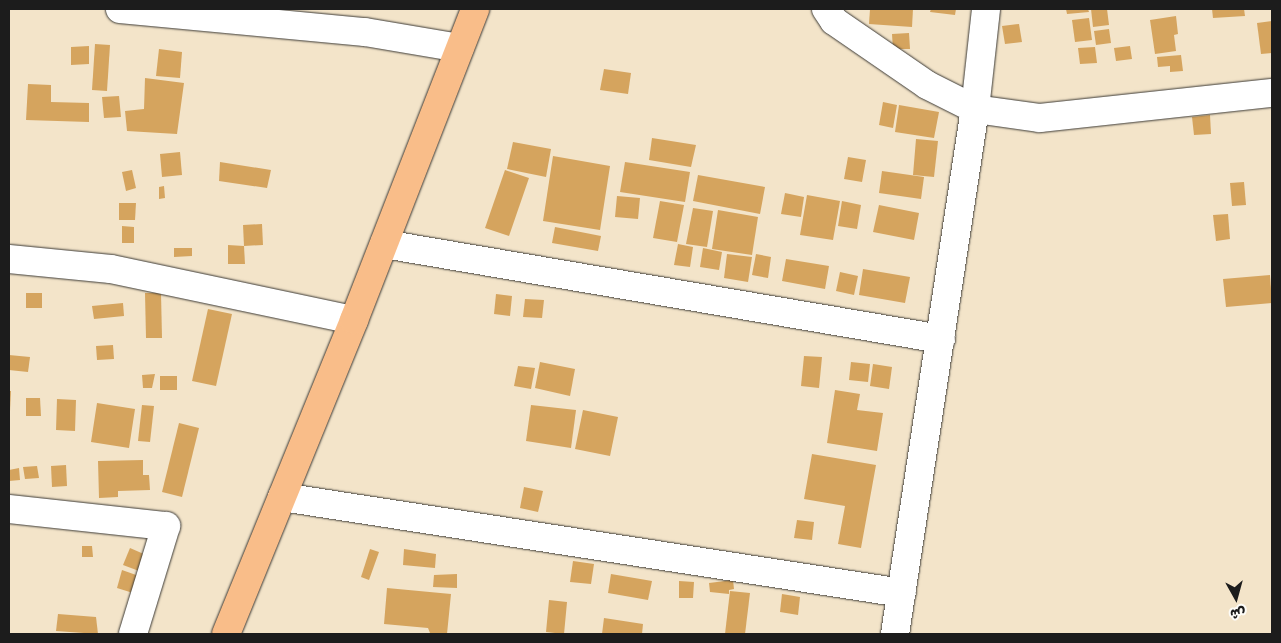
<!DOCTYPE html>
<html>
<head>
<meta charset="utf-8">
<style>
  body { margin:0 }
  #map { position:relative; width:1281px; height:643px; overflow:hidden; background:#f3e4c9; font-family:"Architects Daughter","Playpen Sans Arabic",sans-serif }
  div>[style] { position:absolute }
  .building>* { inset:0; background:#d5a45e }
  .roads { filter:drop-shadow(0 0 1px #3c3a36) drop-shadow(0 0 1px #3c3a36) }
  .minor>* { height:28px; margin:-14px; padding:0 14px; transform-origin:14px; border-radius:14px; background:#fff }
  .primary>* { height:28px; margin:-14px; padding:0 14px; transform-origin:14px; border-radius:14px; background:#f9bd89 }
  span { translate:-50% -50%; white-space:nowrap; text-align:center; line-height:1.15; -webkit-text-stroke:4px #fdfcf7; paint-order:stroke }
  .frame { position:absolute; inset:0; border:10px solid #1c1c1c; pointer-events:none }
  .north { position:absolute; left:1211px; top:573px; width:50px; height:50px; -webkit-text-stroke:4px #fdfcf7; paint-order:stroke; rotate:173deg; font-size:14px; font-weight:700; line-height:20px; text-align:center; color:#1c1c1c }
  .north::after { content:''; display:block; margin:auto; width:18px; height:22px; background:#1c1c1c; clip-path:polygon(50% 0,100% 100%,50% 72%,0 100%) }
</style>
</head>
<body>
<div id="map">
  <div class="building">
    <i style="clip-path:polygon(870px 9px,913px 9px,912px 27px,869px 24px)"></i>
    <i style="clip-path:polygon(931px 9px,956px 9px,955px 15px,930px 12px)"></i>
    <i style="clip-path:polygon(1066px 9px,1088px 9px,1089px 12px,1067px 14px)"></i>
    <i style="clip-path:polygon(1091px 9px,1107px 9px,1109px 25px,1093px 27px)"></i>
    <i style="clip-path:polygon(1212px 9px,1244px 9px,1245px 16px,1213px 18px)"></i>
    <i style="clip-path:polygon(1176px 16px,1178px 34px,1174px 35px,1176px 51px,1155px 54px,1150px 20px)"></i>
    <i style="clip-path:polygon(1089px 18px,1092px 40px,1075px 42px,1072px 20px)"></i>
    <i style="clip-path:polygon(1272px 21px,1272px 53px,1261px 54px,1257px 23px)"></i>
    <i style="clip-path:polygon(1019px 24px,1022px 42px,1005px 44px,1002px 26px)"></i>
    <i style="clip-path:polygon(1109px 29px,1111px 43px,1096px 45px,1094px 31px)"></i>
    <i style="clip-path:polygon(909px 33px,910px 49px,893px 49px,892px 34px)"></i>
    <i style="clip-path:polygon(95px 44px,110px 45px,107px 91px,92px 90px)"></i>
    <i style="clip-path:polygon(89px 46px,89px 64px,71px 65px,71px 47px)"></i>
    <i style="clip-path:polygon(1130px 46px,1132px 59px,1116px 61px,1114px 48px)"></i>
    <i style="clip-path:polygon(1095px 47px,1097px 63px,1080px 64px,1078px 48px)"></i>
    <i style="clip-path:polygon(159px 49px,182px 52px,180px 78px,156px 76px)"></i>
    <i style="clip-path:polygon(1181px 55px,1183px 71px,1170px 72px,1170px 66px,1158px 67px,1157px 57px)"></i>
    <i style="clip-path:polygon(604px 69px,631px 73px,628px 94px,600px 90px)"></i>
    <i style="clip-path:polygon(145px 78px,184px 83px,177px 134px,127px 131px,125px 111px,144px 109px)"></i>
    <i style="clip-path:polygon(28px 84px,51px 85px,51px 102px,89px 103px,89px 122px,26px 120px)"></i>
    <i style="clip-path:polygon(119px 96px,121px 117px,104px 118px,102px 97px)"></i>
    <i style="clip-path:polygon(883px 102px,897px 105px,893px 128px,879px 125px)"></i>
    <i style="clip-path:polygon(899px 105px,939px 112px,934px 138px,895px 132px)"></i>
    <i style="clip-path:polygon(1210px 115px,1211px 134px,1194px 135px,1192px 117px)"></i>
    <i style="clip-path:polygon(652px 138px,696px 145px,691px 167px,649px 160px)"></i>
    <i style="clip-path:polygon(916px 139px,938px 141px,934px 177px,913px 175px)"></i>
    <i style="clip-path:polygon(513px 142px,551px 149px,546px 177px,507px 169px)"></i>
    <i style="clip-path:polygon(180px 152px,182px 175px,162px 177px,160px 154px)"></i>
    <i style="clip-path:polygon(553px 156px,610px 166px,600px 230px,543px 221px)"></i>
    <i style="clip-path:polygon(848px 157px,866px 160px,862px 182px,844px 179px)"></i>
    <i style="clip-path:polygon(220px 162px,271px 170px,267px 188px,219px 181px)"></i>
    <i style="clip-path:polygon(625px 162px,690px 172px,685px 202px,620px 192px)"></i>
    <i style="clip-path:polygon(132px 170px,136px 188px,126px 191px,122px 172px)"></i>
    <i style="clip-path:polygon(505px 170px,529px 178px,509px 236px,485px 228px)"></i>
    <i style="clip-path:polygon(882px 171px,924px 177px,921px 199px,879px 193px)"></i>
    <i style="clip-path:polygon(698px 175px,765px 187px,760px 214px,693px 201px)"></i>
    <i style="clip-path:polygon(1244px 182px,1246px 205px,1232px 206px,1230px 183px)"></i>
    <i style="clip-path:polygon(164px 186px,165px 198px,159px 199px,159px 187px)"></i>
    <i style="clip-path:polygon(785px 193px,804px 197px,801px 217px,781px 214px)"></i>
    <i style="clip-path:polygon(807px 195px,840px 201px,833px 240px,800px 235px)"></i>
    <i style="clip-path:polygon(617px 196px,640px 198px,638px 219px,615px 217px)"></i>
    <i style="clip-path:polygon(660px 201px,684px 205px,677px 242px,653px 238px)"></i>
    <i style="clip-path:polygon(842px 201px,861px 205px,857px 229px,838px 226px)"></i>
    <i style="clip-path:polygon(119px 203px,136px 203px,135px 220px,119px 220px)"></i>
    <i style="clip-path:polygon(879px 205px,919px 213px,914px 240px,873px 232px)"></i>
    <i style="clip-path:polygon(693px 208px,713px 211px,707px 247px,686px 244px)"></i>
    <i style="clip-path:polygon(718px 210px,758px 217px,752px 255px,712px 249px)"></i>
    <i style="clip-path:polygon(1228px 214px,1230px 239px,1216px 241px,1213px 215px)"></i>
    <i style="clip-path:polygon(262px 224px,263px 245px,244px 246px,243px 225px)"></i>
    <i style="clip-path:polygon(122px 226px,134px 227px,134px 243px,122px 243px)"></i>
    <i style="clip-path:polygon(555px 227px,601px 236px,598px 251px,552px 243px)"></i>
    <i style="clip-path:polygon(678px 244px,693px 247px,690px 267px,674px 265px)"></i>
    <i style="clip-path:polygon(228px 245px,244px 246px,245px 264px,228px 264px)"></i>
    <i style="clip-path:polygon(174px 248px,192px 248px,192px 256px,174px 257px)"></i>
    <i style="clip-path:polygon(703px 248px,722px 252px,719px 270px,700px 267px)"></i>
    <i style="clip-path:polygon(727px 254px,752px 257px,748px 282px,724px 278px)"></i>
    <i style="clip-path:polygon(756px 254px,771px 257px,768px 278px,752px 275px)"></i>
    <i style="clip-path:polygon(786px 259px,829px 266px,825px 289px,782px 281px)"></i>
    <i style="clip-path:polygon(863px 269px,910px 277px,905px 303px,859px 295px)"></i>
    <i style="clip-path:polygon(840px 272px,858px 276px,854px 295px,836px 291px)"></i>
    <i style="clip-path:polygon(1270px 275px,1272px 303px,1226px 307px,1223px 279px)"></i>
    <i style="clip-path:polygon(26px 293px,42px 293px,42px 308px,26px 308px)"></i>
    <i style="clip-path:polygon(145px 293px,161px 293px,162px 338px,146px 338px)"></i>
    <i style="clip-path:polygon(496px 294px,512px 296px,510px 316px,494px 314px)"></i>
    <i style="clip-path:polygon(525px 299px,544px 300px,542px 318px,523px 317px)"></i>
    <i style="clip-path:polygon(123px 303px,124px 316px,94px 319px,92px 306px)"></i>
    <i style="clip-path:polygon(208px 309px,232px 314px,216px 386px,192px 381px)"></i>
    <i style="clip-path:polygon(113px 345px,114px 359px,97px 360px,96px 346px)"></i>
    <i style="clip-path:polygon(9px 355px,30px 357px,28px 372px,9px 370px)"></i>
    <i style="clip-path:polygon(804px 356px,822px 357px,819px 388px,801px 386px)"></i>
    <i style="clip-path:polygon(540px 362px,575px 369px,570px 396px,535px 388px)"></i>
    <i style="clip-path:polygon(851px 362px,870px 364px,868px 382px,849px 380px)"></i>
    <i style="clip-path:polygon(873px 364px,892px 367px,889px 389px,870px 386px)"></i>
    <i style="clip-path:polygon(518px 366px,535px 368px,531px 389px,514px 386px)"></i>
    <i style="clip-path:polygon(155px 374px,152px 388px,143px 388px,142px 375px)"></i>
    <i style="clip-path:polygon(160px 376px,177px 376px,177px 390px,160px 390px)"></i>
    <i style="clip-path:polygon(835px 390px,860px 394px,857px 410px,883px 413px,877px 451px,827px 443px)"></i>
    <i style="clip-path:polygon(9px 391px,11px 391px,10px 411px,9px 411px)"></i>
    <i style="clip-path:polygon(26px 398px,40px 398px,41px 416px,26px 416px)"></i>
    <i style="clip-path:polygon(57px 399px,76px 400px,75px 431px,56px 430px)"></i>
    <i style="clip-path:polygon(97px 403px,135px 409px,129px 448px,91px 442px)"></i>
    <i style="clip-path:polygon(142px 405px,154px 406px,150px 442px,138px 441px)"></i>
    <i style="clip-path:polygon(531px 405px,576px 410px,571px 448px,526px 441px)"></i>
    <i style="clip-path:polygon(583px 410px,618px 417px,610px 456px,575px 449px)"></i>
    <i style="clip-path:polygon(179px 423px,199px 428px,182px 497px,162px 492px)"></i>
    <i style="clip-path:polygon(812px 454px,876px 465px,861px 548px,838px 544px,845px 506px,804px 499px)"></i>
    <i style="clip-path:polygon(143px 460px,143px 475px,149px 475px,150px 490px,118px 491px,118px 497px,99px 498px,98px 461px)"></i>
    <i style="clip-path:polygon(66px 465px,67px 486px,52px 487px,51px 466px)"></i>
    <i style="clip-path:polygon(37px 466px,39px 478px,25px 479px,23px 467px)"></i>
    <i style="clip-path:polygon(19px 468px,20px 480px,9px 481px,9px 470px)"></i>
    <i style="clip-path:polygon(524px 487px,543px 491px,538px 512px,520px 508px)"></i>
    <i style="clip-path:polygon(797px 520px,814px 522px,812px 540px,794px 538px)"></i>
    <i style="clip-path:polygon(82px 546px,92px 546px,93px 557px,82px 557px)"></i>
    <i style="clip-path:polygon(130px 548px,146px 555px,139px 571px,123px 565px)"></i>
    <i style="clip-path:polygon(370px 549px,379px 552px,369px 580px,361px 577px)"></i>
    <i style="clip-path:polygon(404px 549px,436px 554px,435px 568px,403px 565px)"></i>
    <i style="clip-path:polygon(573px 561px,594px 564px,591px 584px,570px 582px)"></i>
    <i style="clip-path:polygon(122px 570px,139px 576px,133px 593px,117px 588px)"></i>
    <i style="clip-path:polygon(457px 574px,457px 588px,433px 587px,434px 575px)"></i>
    <i style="clip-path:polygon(611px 574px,652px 581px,648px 600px,608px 593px)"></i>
    <i style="clip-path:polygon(733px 580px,734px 589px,729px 590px,729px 594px,710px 592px,709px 583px)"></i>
    <i style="clip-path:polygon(679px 581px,694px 582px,693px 598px,679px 598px)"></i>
    <i style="clip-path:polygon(387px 588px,451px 594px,447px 634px,430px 633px,428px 628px,384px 624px)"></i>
    <i style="clip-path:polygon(730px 591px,750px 593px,745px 634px,725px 634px)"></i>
    <i style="clip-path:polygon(782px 594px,800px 597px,798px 615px,780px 612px)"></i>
    <i style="clip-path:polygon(549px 600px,567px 602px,564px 634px,546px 632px)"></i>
    <i style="clip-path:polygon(58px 614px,96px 617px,98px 634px,56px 631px)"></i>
    <i style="clip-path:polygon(604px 618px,643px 624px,642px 634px,602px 634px)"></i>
  </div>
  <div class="roads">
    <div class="minor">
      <i style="left:120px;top:9px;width:246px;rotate:5.4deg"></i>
      <i style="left:365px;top:32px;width:96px;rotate:9.6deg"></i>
      <i style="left:826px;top:9px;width:14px;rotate:56deg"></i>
      <i style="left:834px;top:21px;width:113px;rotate:34.5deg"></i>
      <i style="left:927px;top:85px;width:54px;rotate:26.6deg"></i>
      <i style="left:975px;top:109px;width:66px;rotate:7.9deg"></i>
      <i style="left:1040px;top:118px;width:233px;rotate:-6.2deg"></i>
      <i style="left:384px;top:244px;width:565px;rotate:9.68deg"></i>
      <i style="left:9px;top:259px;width:102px;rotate:5.6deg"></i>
      <i style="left:111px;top:269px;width:248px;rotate:11.9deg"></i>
      <i style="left:282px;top:497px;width:627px;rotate:8.8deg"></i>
      <i style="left:9px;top:509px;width:158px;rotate:6.2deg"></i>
      <i style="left:166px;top:526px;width:113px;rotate:107deg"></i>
      <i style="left:895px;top:634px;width:531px;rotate:-81.34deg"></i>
      <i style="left:975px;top:109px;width:101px;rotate:-83.7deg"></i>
    </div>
    <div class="primary">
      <i style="left:226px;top:634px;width:339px;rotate:-67.8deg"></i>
      <i style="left:354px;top:320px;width:334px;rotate:-68.7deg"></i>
    </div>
  </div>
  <div class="frame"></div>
  <div class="north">ش</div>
</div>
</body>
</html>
